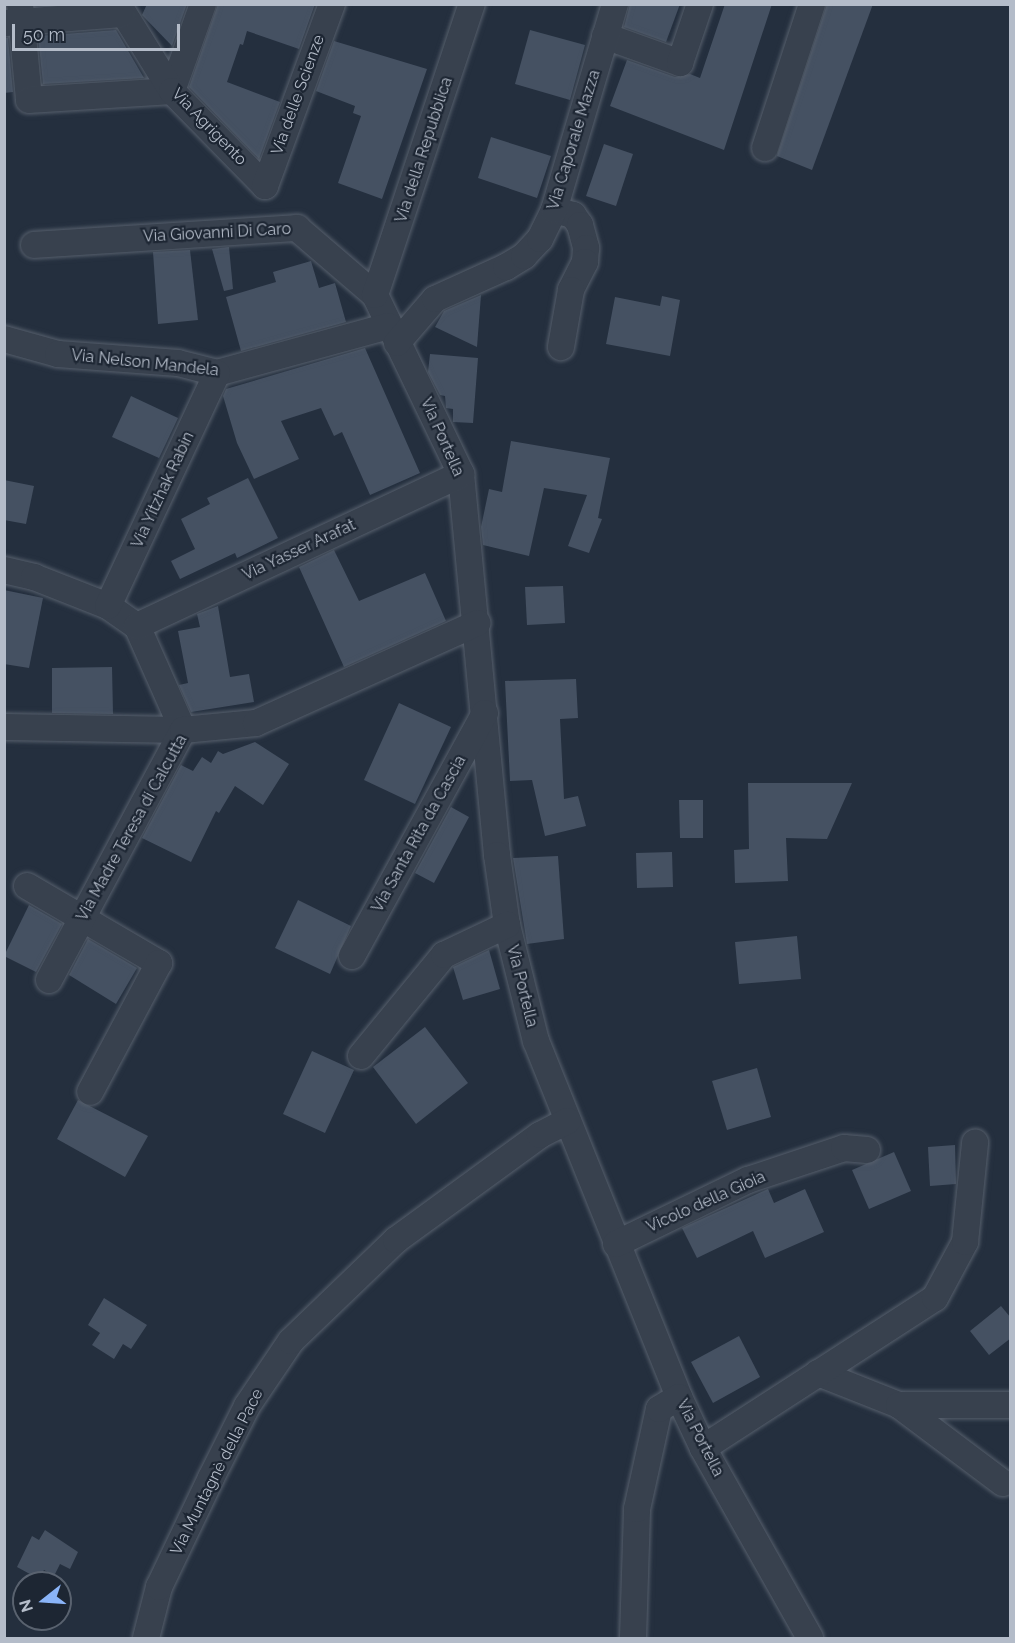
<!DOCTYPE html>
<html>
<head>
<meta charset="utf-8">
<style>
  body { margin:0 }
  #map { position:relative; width:1015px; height:1643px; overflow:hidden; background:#242f3e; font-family:Raleway,sans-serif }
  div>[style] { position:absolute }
  .building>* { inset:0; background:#455162 }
  .roads { filter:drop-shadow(0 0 2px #565f6c) drop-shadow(0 0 2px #565f6c) }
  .minor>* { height:26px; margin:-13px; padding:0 13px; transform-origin:13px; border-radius:13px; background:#38414e }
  span { translate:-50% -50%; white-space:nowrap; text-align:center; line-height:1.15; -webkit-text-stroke:4.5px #1d2633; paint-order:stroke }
  .street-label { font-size:16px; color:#b4bcc9 }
  .frame { position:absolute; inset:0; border:6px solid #b4bcc9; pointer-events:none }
  .north { position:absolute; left:12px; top:1571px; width:60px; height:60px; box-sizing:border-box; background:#1d2633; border:2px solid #59626f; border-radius:50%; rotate:253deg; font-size:16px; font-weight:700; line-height:24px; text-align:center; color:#b4bcc9 }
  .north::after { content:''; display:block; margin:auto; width:21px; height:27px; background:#8ab4f8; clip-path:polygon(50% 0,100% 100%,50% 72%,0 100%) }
  .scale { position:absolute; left:12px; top:24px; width:168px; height:27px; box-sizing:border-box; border:3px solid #b4bcc9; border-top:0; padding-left:8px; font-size:18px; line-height:21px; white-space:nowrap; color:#b4bcc9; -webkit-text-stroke:4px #1d2633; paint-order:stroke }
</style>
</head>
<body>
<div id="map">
  <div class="building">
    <i style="clip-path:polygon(147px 4px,187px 4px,172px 46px,142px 15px)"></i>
    <i style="clip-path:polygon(218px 4px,315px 4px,299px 49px,247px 31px,243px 45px,240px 44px,227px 82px,280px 102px,259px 159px,189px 87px)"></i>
    <i style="clip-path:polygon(630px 4px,680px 4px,666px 42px,624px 27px)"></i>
    <i style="clip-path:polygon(725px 4px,772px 4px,724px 150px,610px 106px,627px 60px,675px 77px,690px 74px,700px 78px)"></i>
    <i style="clip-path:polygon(827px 4px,873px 4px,812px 170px,777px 156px)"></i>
    <i style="clip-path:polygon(116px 30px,144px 78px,43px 84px,38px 36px)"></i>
    <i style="clip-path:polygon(530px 30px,585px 45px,570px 100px,515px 84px)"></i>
    <i style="clip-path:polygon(4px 38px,8px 38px,13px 92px,4px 93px)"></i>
    <i style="clip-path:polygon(334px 41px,427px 69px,382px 199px,338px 183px,361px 116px,353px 113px,355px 106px,316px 91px)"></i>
    <i style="clip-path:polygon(491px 137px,551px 156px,537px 198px,478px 178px)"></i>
    <i style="clip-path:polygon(604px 144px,633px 154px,616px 206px,586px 196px)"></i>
    <i style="clip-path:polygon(229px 247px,233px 289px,224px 291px,212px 249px)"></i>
    <i style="clip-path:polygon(190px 250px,198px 320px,158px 324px,153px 252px)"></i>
    <i style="clip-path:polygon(311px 261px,319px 288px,335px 283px,346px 322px,241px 351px,226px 297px,276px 282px,273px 272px)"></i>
    <i style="clip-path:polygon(481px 295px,477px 347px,435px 327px,444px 311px)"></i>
    <i style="clip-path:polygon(662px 296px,680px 300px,670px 356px,606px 344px,615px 297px,660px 306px)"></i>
    <i style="clip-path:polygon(365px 348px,420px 473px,370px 495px,342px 432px,334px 436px,321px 408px,281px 421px,299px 459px,254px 479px,237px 443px,223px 396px,226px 389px)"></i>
    <i style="clip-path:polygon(430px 354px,478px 358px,473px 423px,453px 422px,453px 409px,446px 408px,445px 396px,440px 395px,428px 372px)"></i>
    <i style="clip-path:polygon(131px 396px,178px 418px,159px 458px,112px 437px)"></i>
    <i style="clip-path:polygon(511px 441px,610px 458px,598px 518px,602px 519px,589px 553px,568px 546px,587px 495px,544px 488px,529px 556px,483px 545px,481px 527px,489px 489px,502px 492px)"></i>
    <i style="clip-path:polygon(248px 478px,278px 538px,237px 558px,235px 553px,180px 579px,171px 561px,195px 549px,181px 519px,210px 504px,207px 498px)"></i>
    <i style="clip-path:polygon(4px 480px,34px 486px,26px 524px,4px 520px)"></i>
    <i style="clip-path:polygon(334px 550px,359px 601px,425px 573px,446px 621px,344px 667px,299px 567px)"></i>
    <i style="clip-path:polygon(563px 586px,565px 623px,527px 625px,525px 587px)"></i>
    <i style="clip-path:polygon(4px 590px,43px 598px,29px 668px,4px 664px)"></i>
    <i style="clip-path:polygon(218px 606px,230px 677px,249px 674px,254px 702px,191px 712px,179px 685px,188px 683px,178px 631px,200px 627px,197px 614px)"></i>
    <i style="clip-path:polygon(112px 667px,113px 714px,52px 713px,52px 668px)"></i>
    <i style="clip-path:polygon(576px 679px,578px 718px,560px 719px,564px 799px,578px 796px,586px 826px,545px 836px,532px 780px,510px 781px,505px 681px)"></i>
    <i style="clip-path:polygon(399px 703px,451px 727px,415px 804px,364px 780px)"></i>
    <i style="clip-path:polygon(255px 742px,289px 764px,263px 805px,235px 786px,219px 813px,216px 811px,191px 862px,142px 838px,181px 765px,193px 771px,202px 757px,211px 763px,218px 751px,223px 754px)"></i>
    <i style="clip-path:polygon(748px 783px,852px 783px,827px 839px,786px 838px,788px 881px,735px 883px,734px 850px,749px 849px)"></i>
    <i style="clip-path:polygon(679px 800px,703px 800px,703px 838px,680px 838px)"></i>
    <i style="clip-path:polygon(451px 807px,469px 817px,434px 883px,415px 873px)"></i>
    <i style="clip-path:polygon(672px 852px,673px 887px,637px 888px,636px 853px)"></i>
    <i style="clip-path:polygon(558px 856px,564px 939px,527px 944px,513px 858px)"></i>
    <i style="clip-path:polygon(298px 900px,351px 926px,330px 974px,275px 948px)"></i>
    <i style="clip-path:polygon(29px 905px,62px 924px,36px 972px,4px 956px)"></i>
    <i style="clip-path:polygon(797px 936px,801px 979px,739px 984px,735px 942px)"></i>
    <i style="clip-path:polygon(88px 939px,137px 968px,116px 1004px,69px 975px)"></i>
    <i style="clip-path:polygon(489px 950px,500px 989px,463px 1000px,453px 967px)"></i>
    <i style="clip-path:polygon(425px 1027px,468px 1083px,416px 1124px,373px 1067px)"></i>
    <i style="clip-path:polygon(312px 1051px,354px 1070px,325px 1133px,283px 1114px)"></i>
    <i style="clip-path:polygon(757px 1068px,771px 1117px,727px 1130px,712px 1081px)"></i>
    <i style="clip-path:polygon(78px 1100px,148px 1136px,125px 1177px,57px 1139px)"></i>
    <i style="clip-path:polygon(955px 1145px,956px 1184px,930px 1186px,928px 1147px)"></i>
    <i style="clip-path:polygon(894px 1152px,911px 1191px,869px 1209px,852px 1170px)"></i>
    <i style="clip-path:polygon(768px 1189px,774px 1203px,805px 1189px,824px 1232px,765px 1258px,753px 1231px,697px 1258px,682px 1228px)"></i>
    <i style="clip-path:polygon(104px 1298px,147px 1325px,131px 1349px,123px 1344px,114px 1359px,92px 1345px,100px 1333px,88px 1325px)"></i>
    <i style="clip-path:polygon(1001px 1306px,1011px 1318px,1011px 1338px,989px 1355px,970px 1331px)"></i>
    <i style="clip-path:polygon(739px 1336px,760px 1377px,713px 1403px,691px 1362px)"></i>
    <i style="clip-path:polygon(45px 1530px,78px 1552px,70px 1569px,60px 1564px,54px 1576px,44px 1570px,39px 1579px,17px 1567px,32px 1536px,39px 1540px)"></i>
  </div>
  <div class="roads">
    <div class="minor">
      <i style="left:20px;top:4px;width:96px;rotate:84.6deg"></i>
      <i style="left:29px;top:100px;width:143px;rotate:-3.6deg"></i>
      <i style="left:172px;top:91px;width:92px;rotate:-70.4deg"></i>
      <i style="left:118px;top:4px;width:102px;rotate:58.2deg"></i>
      <i style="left:172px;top:91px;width:133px;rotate:45.6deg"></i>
      <i style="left:265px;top:186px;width:194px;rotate:-69.8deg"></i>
      <i style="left:6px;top:23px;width:116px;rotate:-4.4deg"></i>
      <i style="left:605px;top:36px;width:80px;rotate:19.8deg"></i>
      <i style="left:680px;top:63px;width:62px;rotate:-71.3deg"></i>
      <i style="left:765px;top:148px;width:151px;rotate:-71.9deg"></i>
      <i style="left:554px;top:210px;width:20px;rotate:15deg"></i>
      <i style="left:573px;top:215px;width:12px;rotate:55deg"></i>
      <i style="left:580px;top:225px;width:24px;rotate:75deg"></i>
      <i style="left:586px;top:248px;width:14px;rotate:94deg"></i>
      <i style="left:585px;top:262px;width:31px;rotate:117deg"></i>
      <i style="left:571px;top:290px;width:58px;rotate:100deg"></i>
      <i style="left:34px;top:245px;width:264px;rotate:-3.7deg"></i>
      <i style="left:297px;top:228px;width:103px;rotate:40.7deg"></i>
      <i style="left:375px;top:295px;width:199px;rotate:64.3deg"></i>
      <i style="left:461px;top:474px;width:383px;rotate:84.6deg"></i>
      <i style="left:497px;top:855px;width:71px;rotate:81.9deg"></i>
      <i style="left:507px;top:925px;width:120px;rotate:76deg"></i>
      <i style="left:536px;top:1041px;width:384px;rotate:68.1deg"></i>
      <i style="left:679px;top:1397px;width:56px;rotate:64.8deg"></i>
      <i style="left:703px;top:1448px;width:218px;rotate:60.6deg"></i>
      <i style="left:375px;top:295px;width:307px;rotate:-71.6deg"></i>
      <i style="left:4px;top:339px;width:56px;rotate:15.5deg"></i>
      <i style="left:58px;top:354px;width:120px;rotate:4.3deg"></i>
      <i style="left:178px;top:363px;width:40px;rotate:14.4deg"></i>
      <i style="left:217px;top:373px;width:178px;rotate:-15.3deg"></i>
      <i style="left:397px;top:343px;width:58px;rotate:-49.2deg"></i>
      <i style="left:435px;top:299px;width:78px;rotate:-24.3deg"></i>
      <i style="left:506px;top:267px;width:21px;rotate:-31deg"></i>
      <i style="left:524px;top:256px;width:23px;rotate:-47deg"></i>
      <i style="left:540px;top:239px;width:32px;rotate:-64deg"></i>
      <i style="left:554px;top:210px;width:215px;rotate:-73.5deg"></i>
      <i style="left:4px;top:570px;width:31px;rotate:13deg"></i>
      <i style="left:34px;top:577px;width:79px;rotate:21.4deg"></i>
      <i style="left:108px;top:606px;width:35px;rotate:35deg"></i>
      <i style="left:137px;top:626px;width:114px;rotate:66.1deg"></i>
      <i style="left:183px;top:730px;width:179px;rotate:-179deg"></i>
      <i style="left:108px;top:606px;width:257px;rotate:-64.9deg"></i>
      <i style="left:137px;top:626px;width:358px;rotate:-25.1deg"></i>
      <i style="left:27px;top:886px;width:153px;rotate:30.3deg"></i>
      <i style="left:159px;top:963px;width:146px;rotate:118.1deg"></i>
      <i style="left:352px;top:956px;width:277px;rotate:-61.3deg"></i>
      <i style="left:49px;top:980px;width:284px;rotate:-61.8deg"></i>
      <i style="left:183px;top:730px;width:73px;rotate:-5.5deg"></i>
      <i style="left:256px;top:723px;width:243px;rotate:-24.3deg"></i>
      <i style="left:361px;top:1056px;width:131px;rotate:-50.6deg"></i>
      <i style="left:444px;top:955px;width:70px;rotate:-25.5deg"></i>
      <i style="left:616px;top:1244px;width:147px;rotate:-25.9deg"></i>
      <i style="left:748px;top:1180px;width:101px;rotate:-18.4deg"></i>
      <i style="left:844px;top:1148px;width:23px;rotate:5deg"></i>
      <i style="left:818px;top:1373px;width:87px;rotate:21.6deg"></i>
      <i style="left:899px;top:1405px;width:130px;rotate:36.9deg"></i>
      <i style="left:899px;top:1405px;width:111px"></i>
      <i style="left:703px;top:1448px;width:276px;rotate:-32.9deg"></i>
      <i style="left:935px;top:1298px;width:64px;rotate:-61.8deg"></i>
      <i style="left:965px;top:1242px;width:100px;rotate:-84.2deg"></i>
      <i style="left:146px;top:1638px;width:53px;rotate:-75.7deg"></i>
      <i style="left:159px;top:1587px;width:121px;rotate:-64.5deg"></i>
      <i style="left:211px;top:1478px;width:80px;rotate:-63.4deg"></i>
      <i style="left:247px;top:1406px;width:78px;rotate:-55.9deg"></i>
      <i style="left:291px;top:1341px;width:146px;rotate:-43.9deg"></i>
      <i style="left:396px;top:1240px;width:178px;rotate:-36.1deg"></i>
      <i style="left:540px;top:1135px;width:31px;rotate:-27deg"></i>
      <i style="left:633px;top:1638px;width:129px;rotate:-88.2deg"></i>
      <i style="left:637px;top:1509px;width:102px;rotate:-77.6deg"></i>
      <i style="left:659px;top:1409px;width:23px;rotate:-31deg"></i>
    </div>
  </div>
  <div class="street-label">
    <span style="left:298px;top:95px;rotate:-70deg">Via delle Scienze</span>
    <span style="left:209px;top:127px;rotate:46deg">Via Agrigento</span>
    <span style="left:574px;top:140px;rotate:-73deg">Via Caporale Mazza</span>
    <span style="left:424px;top:150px;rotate:-72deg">Via della Repubblica</span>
    <span style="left:217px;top:233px;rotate:-3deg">Via Giovanni Di Caro</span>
    <span style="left:145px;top:363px;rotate:6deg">Via Nelson Mandela</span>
    <span style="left:442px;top:437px;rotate:66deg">Via Portella</span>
    <span style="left:163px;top:490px;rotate:-65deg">Via Yitzhak Rabin</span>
    <span style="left:299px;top:550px;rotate:-25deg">Via Yasser Arafat</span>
    <span style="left:132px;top:828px;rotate:-61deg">Via Madre Teresa di Calcutta</span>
    <span style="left:419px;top:834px;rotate:-61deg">Via Santa Rita da Cascia</span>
    <span style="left:522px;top:986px;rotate:76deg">Via Portella</span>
    <span style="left:706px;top:1202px;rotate:-24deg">Vicolo della Gioia</span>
    <span style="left:700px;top:1438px;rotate:63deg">Via Portella</span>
    <span style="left:217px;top:1472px;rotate:-63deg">Via Muntagnè della Pace</span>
  </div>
  <div class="frame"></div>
  <div class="north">N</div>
  <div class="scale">50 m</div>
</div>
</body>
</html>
